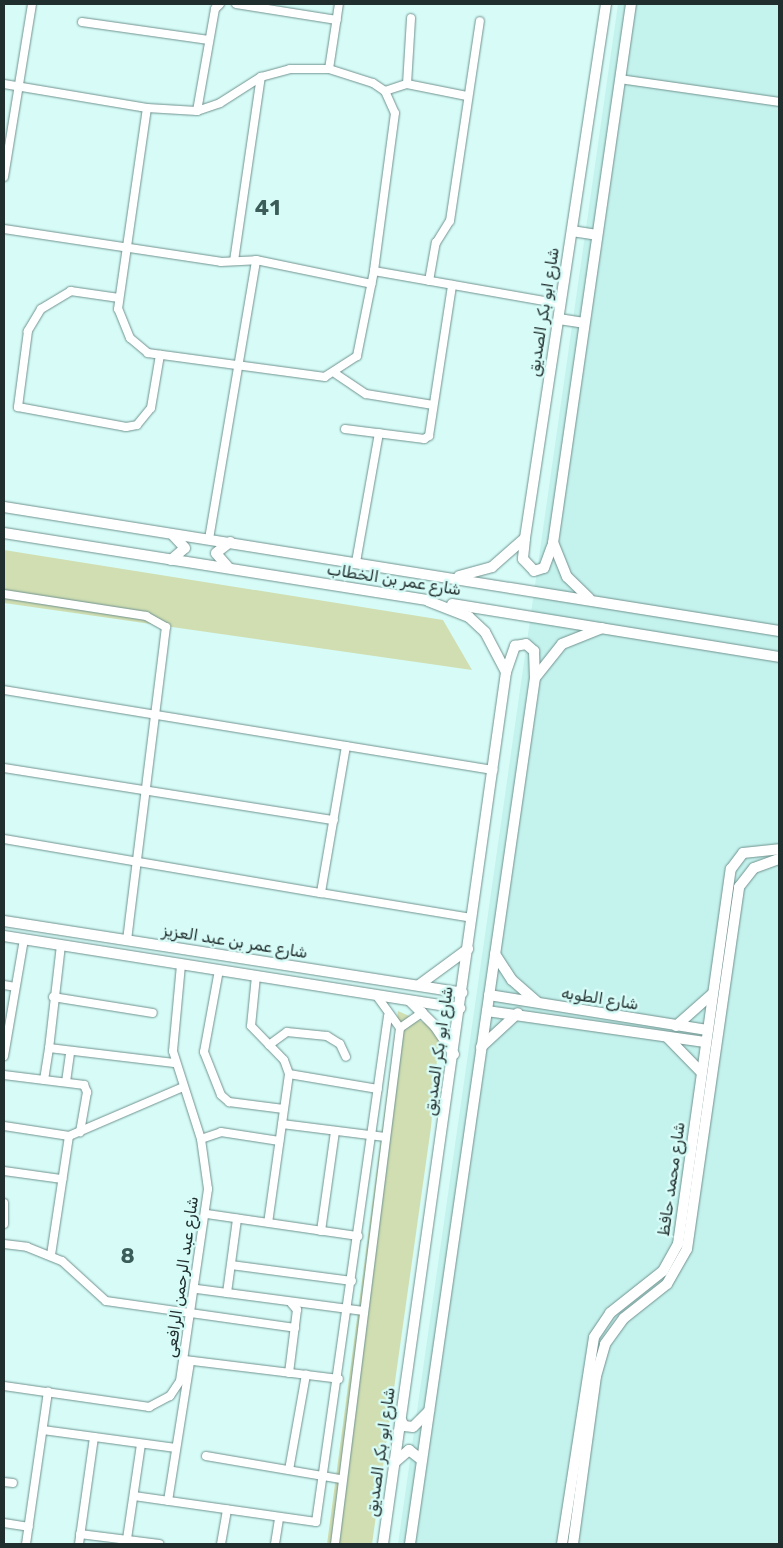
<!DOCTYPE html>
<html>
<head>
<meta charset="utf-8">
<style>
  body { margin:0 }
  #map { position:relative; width:783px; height:1548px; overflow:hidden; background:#d7fcf8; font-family:Rubik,"Noto Sans Arabic",sans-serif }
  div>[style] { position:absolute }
  .built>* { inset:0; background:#c4f2ed }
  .green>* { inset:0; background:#d0deb1 }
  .roads { filter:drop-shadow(0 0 1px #70928f) drop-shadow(0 0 1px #70928f) }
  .street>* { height:8px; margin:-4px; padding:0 4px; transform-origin:4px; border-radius:4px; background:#fff }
  .secondary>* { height:10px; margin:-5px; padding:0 5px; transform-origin:5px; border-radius:5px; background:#fff }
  span { translate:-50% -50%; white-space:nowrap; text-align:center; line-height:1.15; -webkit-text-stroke:5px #d7fcf8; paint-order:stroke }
  .street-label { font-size:16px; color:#202e2d }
  .district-label { font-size:21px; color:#3b5c59; font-weight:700; letter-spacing:1px }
  .frame { position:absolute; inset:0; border:5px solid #202e2d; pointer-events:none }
</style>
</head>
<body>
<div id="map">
  <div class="built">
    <i style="clip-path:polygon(618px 4px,779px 4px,779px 1544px,398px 1544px)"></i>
  </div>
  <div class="green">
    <i style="clip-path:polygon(4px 550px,443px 620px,472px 670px,4px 603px)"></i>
    <i style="clip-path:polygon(398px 1011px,427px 1024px,439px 1037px,431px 1127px,372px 1544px,327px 1544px)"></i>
  </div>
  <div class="roads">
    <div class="street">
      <i style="left:236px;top:4px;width:102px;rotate:9deg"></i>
      <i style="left:82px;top:22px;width:128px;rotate:8.1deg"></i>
      <i style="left:290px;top:69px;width:39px"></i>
      <i style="left:329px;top:69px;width:46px;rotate:17.7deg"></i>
      <i style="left:373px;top:83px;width:14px;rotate:34deg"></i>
      <i style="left:385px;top:91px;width:24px;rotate:66deg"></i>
      <i style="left:395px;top:113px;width:159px;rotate:97.6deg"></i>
      <i style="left:374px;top:271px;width:87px;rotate:101.3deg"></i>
      <i style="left:357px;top:356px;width:38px;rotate:147deg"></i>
      <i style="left:325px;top:377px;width:179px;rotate:-172.3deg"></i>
      <i style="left:148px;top:353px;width:23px;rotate:-140deg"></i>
      <i style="left:130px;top:338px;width:31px;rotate:-112deg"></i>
      <i style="left:118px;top:309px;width:203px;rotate:-81.8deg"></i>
      <i style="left:147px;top:108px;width:50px;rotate:3.4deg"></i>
      <i style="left:197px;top:111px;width:24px;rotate:-19deg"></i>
      <i style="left:220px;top:103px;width:49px;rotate:-32.4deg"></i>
      <i style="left:261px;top:77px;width:30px;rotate:-15deg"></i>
      <i style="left:329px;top:69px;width:66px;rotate:-81.3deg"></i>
      <i style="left:620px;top:79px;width:161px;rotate:8.2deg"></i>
      <i style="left:4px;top:84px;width:145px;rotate:9.5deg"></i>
      <i style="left:407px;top:84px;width:66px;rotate:-86.5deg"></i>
      <i style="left:385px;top:91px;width:23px;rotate:-18deg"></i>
      <i style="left:407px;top:84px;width:61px;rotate:11.3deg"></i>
      <i style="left:197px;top:111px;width:104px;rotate:-80deg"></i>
      <i style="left:215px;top:9px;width:7px;rotate:-45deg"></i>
      <i style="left:4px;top:177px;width:175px;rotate:-80.8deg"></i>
      <i style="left:4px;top:229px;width:219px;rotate:8.6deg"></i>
      <i style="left:221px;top:262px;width:35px;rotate:-3deg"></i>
      <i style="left:256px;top:260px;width:118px;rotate:11.7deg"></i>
      <i style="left:234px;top:261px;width:186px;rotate:-81.7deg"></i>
      <i style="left:374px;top:271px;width:190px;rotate:10deg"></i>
      <i style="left:429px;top:281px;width:39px;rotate:-80deg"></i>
      <i style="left:436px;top:243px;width:26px;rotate:-58deg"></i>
      <i style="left:450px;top:221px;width:202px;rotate:-81.5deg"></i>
      <i style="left:119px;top:298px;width:49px;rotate:-171.7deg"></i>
      <i style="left:71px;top:291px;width:35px;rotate:149deg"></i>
      <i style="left:41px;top:309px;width:26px;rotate:121deg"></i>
      <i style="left:28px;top:331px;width:77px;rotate:97.5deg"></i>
      <i style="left:18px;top:407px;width:110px;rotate:10.5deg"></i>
      <i style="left:126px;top:427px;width:11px;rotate:-10deg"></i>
      <i style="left:137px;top:425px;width:22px;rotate:-51deg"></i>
      <i style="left:151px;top:408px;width:54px;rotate:-80.4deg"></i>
      <i style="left:336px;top:374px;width:36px;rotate:34deg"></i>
      <i style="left:366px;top:394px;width:68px;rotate:9.3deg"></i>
      <i style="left:345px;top:429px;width:80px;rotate:7.2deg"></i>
      <i style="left:424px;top:439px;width:6px;rotate:-31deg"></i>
      <i style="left:429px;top:436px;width:153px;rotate:-81.3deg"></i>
      <i style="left:209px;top:539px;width:283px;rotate:-80.4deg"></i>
      <i style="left:356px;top:562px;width:131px;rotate:-79.9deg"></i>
      <i style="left:4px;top:594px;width:144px;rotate:8.8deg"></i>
      <i style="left:146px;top:616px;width:23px;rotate:29deg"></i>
      <i style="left:166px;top:627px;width:315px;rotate:97.1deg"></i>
      <i style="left:4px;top:690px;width:496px;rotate:9.3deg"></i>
      <i style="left:346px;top:746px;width:149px;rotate:99.7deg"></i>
      <i style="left:321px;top:893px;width:153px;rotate:9.4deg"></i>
      <i style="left:4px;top:768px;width:334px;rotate:9deg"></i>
      <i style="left:4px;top:839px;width:322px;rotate:9.7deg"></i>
      <i style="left:61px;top:945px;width:104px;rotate:96.6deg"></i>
      <i style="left:49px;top:1048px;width:126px;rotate:6.8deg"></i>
      <i style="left:219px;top:970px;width:83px;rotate:100.4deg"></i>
      <i style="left:204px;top:1052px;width:46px;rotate:68.4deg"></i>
      <i style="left:221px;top:1095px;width:11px;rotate:41deg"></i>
      <i style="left:229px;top:1102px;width:55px;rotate:7.3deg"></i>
      <i style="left:256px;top:976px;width:50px;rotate:95.7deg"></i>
      <i style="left:251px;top:1026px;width:47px;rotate:45.9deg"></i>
      <i style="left:284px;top:1060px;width:15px;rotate:70deg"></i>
      <i style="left:289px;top:1074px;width:150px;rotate:98deg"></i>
      <i style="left:4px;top:985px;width:11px;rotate:10deg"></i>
      <i style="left:53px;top:997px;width:101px;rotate:9.1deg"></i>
      <i style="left:400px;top:1028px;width:28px;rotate:-35deg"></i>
      <i style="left:269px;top:1045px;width:22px;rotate:-36deg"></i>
      <i style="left:287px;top:1032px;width:40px;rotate:5.7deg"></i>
      <i style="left:327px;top:1036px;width:15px;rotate:32deg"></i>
      <i style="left:340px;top:1044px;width:14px;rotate:65deg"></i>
      <i style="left:4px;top:1056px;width:119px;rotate:-80.3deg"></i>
      <i style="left:289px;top:1074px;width:90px;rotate:9.6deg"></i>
      <i style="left:4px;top:1075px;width:81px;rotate:7.1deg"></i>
      <i style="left:84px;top:1085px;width:8px;rotate:67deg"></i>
      <i style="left:87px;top:1092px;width:41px;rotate:99.9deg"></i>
      <i style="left:44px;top:1080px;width:32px;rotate:-81deg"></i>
      <i style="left:66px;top:1082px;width:29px;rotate:-82deg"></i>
      <i style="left:282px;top:1124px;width:104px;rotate:7.2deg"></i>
      <i style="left:4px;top:1126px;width:66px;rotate:8.7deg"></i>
      <i style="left:69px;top:1136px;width:122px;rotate:-23.2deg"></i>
      <i style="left:201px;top:1139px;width:21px;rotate:-19deg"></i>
      <i style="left:221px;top:1132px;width:59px;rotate:8.8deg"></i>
      <i style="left:4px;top:1171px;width:59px;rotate:7.9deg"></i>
      <i style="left:4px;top:1203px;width:21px;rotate:90deg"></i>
      <i style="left:207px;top:1214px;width:153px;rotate:8.3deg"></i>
      <i style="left:321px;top:1231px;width:101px;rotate:-82deg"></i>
      <i style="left:4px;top:1244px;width:23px;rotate:7deg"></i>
      <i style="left:27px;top:1247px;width:38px;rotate:22deg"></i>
      <i style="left:62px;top:1261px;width:59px;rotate:42.3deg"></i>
      <i style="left:106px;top:1301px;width:191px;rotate:8.1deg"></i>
      <i style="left:51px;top:1255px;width:120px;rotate:-81.4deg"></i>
      <i style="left:231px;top:1265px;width:122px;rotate:7.5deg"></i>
      <i style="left:197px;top:1289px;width:168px;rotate:7.5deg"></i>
      <i style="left:227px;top:1293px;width:75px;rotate:-82.3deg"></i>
      <i style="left:185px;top:1360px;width:155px;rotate:7deg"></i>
      <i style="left:289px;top:1373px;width:64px;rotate:-82.8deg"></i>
      <i style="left:297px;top:1310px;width:8px;rotate:-130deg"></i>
      <i style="left:4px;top:1386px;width:147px;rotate:8.2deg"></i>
      <i style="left:149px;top:1407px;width:24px;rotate:-28deg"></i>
      <i style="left:170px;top:1396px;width:18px;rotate:-56deg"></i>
      <i style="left:180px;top:1381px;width:194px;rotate:-81.7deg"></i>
      <i style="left:208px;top:1189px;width:50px;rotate:-98deg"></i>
      <i style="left:201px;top:1139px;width:92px;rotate:-107.7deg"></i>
      <i style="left:173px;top:1051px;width:86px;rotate:-84.7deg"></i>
      <i style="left:43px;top:1430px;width:134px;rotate:7.7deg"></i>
      <i style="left:206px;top:1456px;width:137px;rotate:9.7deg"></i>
      <i style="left:289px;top:1470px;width:97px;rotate:-79.9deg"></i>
      <i style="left:4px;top:1482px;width:9px;rotate:6deg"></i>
      <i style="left:134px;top:1496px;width:184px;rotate:8.1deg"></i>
      <i style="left:316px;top:1522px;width:511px;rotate:-81.9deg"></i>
      <i style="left:168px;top:1501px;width:141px;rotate:-81deg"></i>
      <i style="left:4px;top:1523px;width:25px;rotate:9deg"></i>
      <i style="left:80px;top:1534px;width:80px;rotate:7.2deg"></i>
      <i style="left:127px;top:1539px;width:96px;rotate:-81.6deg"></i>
      <i style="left:26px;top:1544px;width:154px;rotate:-81.8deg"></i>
      <i style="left:79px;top:1544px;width:108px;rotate:-82deg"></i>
      <i style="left:221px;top:1544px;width:35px;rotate:-80deg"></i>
      <i style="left:275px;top:1544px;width:26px;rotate:-81deg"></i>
      <i style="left:335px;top:1544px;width:520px;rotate:-82.82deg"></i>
      <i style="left:400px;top:1028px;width:39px;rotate:-126deg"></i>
    </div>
    <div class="secondary">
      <i style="left:572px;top:231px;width:25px;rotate:9deg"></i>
      <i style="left:559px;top:319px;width:25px;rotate:9deg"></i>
      <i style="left:4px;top:507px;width:785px;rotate:9.09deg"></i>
      <i style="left:4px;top:533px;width:433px;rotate:9deg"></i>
      <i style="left:525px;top:539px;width:20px;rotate:96deg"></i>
      <i style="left:523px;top:559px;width:16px;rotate:47deg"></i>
      <i style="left:534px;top:571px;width:10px;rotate:-17deg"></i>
      <i style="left:544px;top:568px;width:23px;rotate:-70deg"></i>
      <i style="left:171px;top:560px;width:18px;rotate:-41deg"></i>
      <i style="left:185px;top:548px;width:18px;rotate:-133deg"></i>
      <i style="left:228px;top:567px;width:18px;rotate:-131deg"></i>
      <i style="left:216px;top:553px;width:18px;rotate:-38deg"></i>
      <i style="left:459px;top:576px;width:34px;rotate:-15deg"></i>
      <i style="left:492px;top:567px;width:44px;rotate:-41.3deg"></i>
      <i style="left:525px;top:538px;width:540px;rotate:-81.37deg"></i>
      <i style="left:589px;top:598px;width:30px;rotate:-136deg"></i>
      <i style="left:567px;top:577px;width:37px;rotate:-112deg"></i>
      <i style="left:553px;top:543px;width:545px;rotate:-81.77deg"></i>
      <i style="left:452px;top:604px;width:331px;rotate:9.2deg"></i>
      <i style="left:506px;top:672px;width:28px;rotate:-71deg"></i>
      <i style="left:515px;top:646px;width:11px;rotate:-10deg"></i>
      <i style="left:526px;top:644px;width:11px;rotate:41deg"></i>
      <i style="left:534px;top:651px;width:26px;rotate:88deg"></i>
      <i style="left:4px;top:921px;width:464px;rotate:8.9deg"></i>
      <i style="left:4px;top:936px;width:462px;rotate:9deg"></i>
      <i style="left:495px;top:954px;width:31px;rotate:57deg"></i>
      <i style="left:512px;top:980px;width:33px;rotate:41deg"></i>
      <i style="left:419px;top:985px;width:61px;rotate:-36.3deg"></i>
      <i style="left:489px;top:995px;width:221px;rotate:9.1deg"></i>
      <i style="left:410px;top:1001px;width:35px;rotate:45deg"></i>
      <i style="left:435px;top:1026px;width:34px;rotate:56deg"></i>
      <i style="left:487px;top:1011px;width:220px;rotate:8.1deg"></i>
      <i style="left:676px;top:1026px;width:48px;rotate:-41.6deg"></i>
      <i style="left:667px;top:1037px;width:49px;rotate:45.8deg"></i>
      <i style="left:481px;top:1047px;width:50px;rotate:-42.6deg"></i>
      <i style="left:400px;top:1418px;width:9px;rotate:63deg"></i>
      <i style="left:404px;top:1426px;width:9px;rotate:6deg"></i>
      <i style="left:413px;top:1427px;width:23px;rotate:-45deg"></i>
      <i style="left:394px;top:1463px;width:20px;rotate:-41deg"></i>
      <i style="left:409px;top:1450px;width:16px;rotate:38deg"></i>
      <i style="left:383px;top:1544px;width:881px;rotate:-81.97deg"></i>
      <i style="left:506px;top:672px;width:45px;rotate:-117.7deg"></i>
      <i style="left:485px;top:632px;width:22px;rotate:-137deg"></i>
      <i style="left:469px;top:617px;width:44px;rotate:-158.7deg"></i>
      <i style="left:410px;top:1544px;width:875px;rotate:-81.79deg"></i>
      <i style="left:535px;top:678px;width:43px;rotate:-51.5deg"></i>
      <i style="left:562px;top:644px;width:43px;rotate:-21.8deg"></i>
      <i style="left:562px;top:1544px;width:209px;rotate:-81.2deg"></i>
      <i style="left:594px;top:1337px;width:29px;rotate:-56deg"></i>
      <i style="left:610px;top:1313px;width:68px;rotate:-38.4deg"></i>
      <i style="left:663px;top:1271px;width:31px;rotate:-61deg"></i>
      <i style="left:678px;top:1244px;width:379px;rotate:-82deg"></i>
      <i style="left:731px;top:869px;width:20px;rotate:-53deg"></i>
      <i style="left:743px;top:853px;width:36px;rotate:-6deg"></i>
      <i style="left:573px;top:1544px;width:170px;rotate:-82.2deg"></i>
      <i style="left:596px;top:1376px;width:33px;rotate:-74deg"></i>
      <i style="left:605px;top:1344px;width:32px;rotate:-54deg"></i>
      <i style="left:624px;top:1318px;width:55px;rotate:-38.3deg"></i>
      <i style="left:667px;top:1284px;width:40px;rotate:-60.3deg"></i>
      <i style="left:687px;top:1249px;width:366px;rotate:-81.8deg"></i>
      <i style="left:739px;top:887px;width:24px;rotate:-52deg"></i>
      <i style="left:754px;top:868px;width:27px;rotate:-20deg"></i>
    </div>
  </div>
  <div class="street-label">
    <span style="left:544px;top:312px;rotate:-81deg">شارع ابو بكر الصديق</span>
    <span style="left:394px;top:580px;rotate:9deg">شارع عمر بن الخطاب</span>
    <span style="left:235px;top:942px;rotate:9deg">شارع عمر بن عبد العزيز</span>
    <span style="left:600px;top:999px;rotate:9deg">شارع الطوبه</span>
    <span style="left:439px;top:1051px;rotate:-82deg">شارع ابو بكر الصديق</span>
    <span style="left:672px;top:1179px;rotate:-82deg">شارع محمد حافظ</span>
    <span style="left:182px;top:1277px;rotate:-82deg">شارع عبد الرحمن الرافعى</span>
    <span style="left:381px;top:1452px;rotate:-82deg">شارع ابو بكر الصديق</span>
  </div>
  <div class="district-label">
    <span style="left:268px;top:208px">41</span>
    <span style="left:128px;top:1256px">8</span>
  </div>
  <div class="frame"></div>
</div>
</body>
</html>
